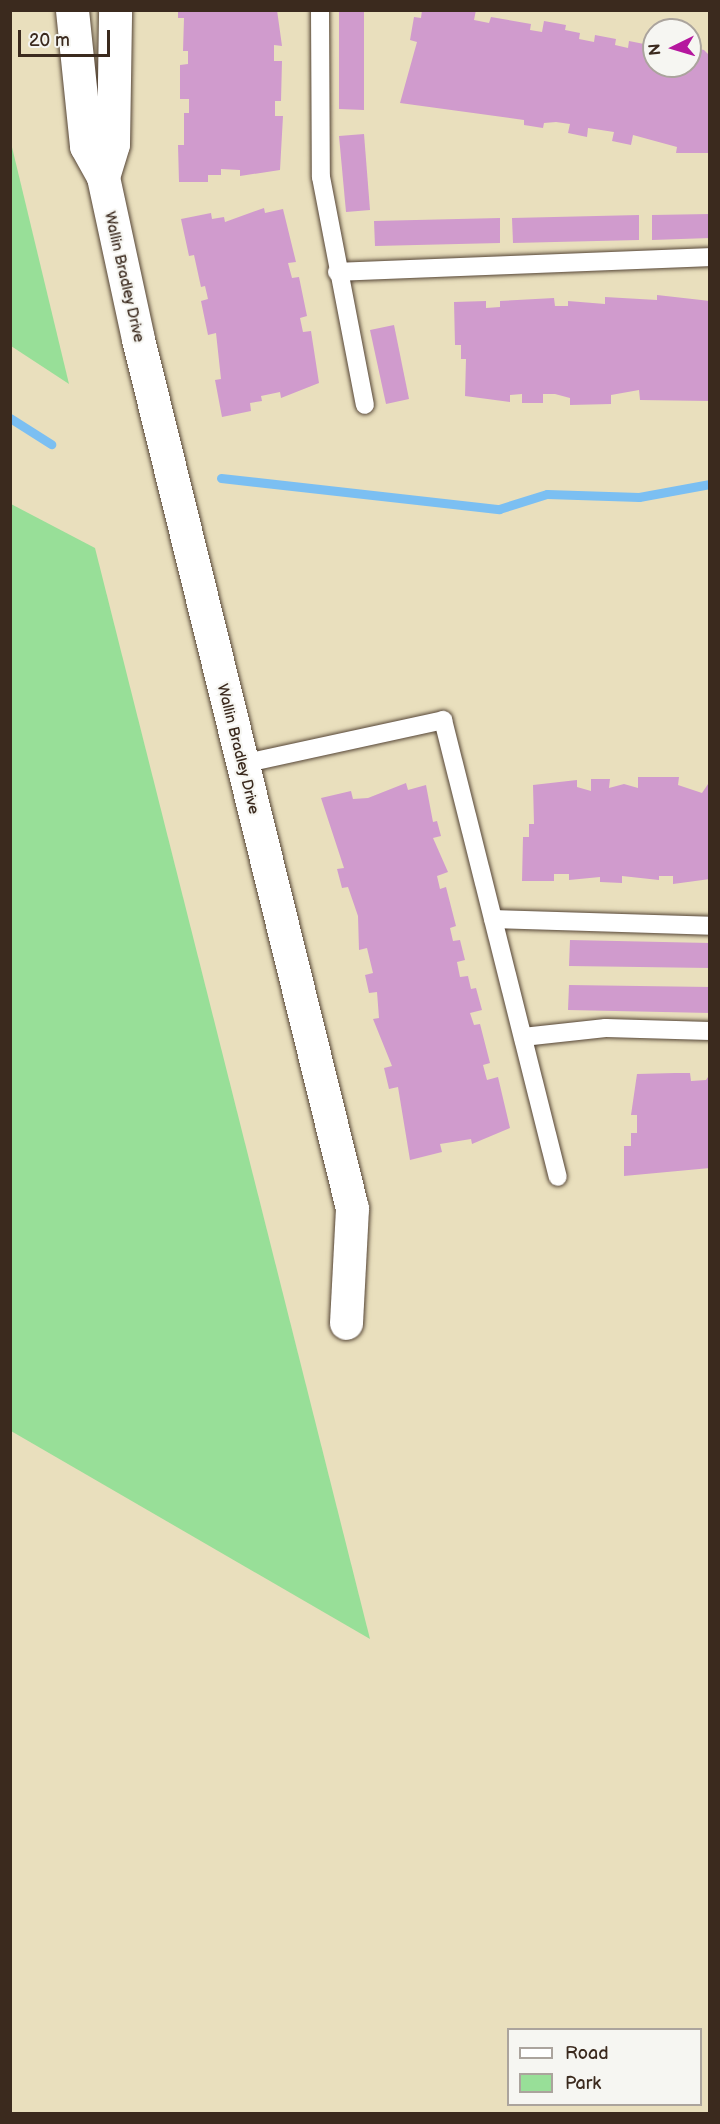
<!DOCTYPE html>
<html>
<head>
<meta charset="utf-8">
<style>
  body { margin:0 }
  #map { position:relative; width:720px; height:2124px; overflow:hidden; background:#e9dfbd; font-family:"Balsamiq Sans",sans-serif }
  div>[style] { position:absolute }
  .green>* { inset:0; background:#98df98 }
  .stream>* { height:9px; margin:-4.5px; padding:0 4.5px; transform-origin:4.5px; border-radius:4.5px; background:#7bbff2 }
  .building>* { inset:0; background:#d09bcd }
  .roads { filter:drop-shadow(0 0 2px #554536) drop-shadow(0 0 2px #554536) }
  .service>* { height:18px; margin:-9px; padding:0 9px; transform-origin:9px; border-radius:9px; background:#fff }
  .minor>* { height:33px; margin:-16.5px; padding:0 16.5px; transform-origin:16.5px; border-radius:16.5px; background:#fff }
  span { translate:-50% -50%; white-space:nowrap; text-align:center; line-height:1.15; -webkit-text-stroke:4.5px #f6f6f2; paint-order:stroke }
  .street-label { font-size:15px; color:#3b2a1e }
  .frame { position:absolute; inset:0; border:12px solid #3b2a1e; pointer-events:none }
  .legend { position:absolute; left:507px; top:2028px; width:195px; height:78px; box-sizing:border-box; background:#f6f6f2; border:2px solid #aba49d; margin:0; padding:8px 10px; list-style:none; font-size:18px; color:#3b2a1e }
  .legend li { display:flex; align-items:center; gap:12px; height:30px }
  .legend b { width:30px; border:2px solid #aba49d }
  .north { position:absolute; left:642px; top:18px; width:60px; height:60px; box-sizing:border-box; background:#f6f6f2; border:2px solid #aba49d; border-radius:50%; rotate:265deg; font-size:16px; font-weight:700; line-height:24px; text-align:center; color:#3b2a1e }
  .north::after { content:''; display:block; margin:auto; width:21px; height:27px; background:#b5179e; clip-path:polygon(50% 0,100% 100%,50% 72%,0 100%) }
  .scale { position:absolute; left:18px; top:30px; width:92px; height:27px; box-sizing:border-box; border:3px solid #3b2a1e; border-top:0; padding-left:8px; font-size:18px; line-height:21px; white-space:nowrap; color:#3b2a1e; -webkit-text-stroke:4px #f6f6f2; paint-order:stroke }
</style>
</head>
<body>
<div id="map">
  <div class="green">
    <i style="clip-path:polygon(11px 143px,69px 384px,11px 346px)"></i>
    <i style="clip-path:polygon(11px 504px,95px 548px,370px 1639px,11px 1431px)"></i>
  </div>
  <div class="stream">
    <i style="left:10px;top:418px;width:49px;rotate:32.4deg"></i>
    <i style="left:221px;top:478px;width:280px;rotate:6.4deg"></i>
    <i style="left:499px;top:509px;width:50px;rotate:-17.4deg"></i>
    <i style="left:547px;top:494px;width:92px;rotate:1.9deg"></i>
    <i style="left:639px;top:497px;width:72px;rotate:-10.4deg"></i>
  </div>
  <div class="building">
    <i style="clip-path:polygon(178px 10px,277px 10px,282px 46px,274px 45px,274px 61px,282px 61px,281px 101px,275px 101px,275px 116px,283px 116px,280px 170px,240px 176px,240px 170px,221px 169px,221px 175px,208px 175px,208px 182px,179px 182px,178px 145px,184px 145px,184px 113px,189px 113px,189px 99px,180px 99px,180px 65px,188px 64px,188px 51px,183px 51px,184px 18px,178px 18px)"></i>
    <i style="clip-path:polygon(339px 10px,364px 10px,364px 110px,339px 109px)"></i>
    <i style="clip-path:polygon(422px 10px,476px 10px,474px 20px,489px 23px,491px 17px,531px 24px,530px 30px,542px 32px,544px 21px,566px 25px,565px 30px,580px 33px,579px 39px,594px 42px,595px 35px,616px 39px,615px 45px,628px 48px,629px 41px,654px 46px,654px 66px,690px 66px,690px 47px,704px 50px,710px 56px,710px 153px,676px 153px,677px 147px,633px 135px,631px 145px,612px 141px,614px 132px,588px 128px,587px 137px,568px 133px,570px 124px,556px 122px,544px 123px,543px 128px,524px 125px,524px 120px,400px 103px,417px 42px,410px 40px,414px 17px,421px 18px)"></i>
    <i style="clip-path:polygon(364px 134px,370px 210px,346px 212px,339px 136px)"></i>
    <i style="clip-path:polygon(264px 208px,265px 213px,283px 209px,296px 262px,288px 263px,292px 278px,299px 277px,307px 316px,300px 318px,303px 332px,311px 331px,319px 383px,281px 398px,280px 392px,261px 396px,262px 401px,250px 403px,251px 411px,222px 417px,215px 380px,221px 379px,216px 333px,208px 335px,201px 301px,208px 299px,205px 286px,201px 287px,194px 255px,189px 256px,181px 219px,211px 213px,212px 219px,224px 217px,225px 222px)"></i>
    <i style="clip-path:polygon(710px 214px,710px 238px,652px 240px,652px 215px)"></i>
    <i style="clip-path:polygon(639px 215px,639px 240px,513px 243px,512px 218px)"></i>
    <i style="clip-path:polygon(500px 218px,500px 243px,375px 246px,374px 221px)"></i>
    <i style="clip-path:polygon(657px 295px,710px 301px,710px 401px,640px 400px,639px 390px,611px 395px,611px 404px,570px 405px,570px 398px,555px 394px,543px 394px,543px 403px,522px 403px,522px 394px,510px 395px,510px 402px,465px 396px,466px 359px,461px 359px,461px 345px,455px 345px,454px 302px,486px 301px,486px 308px,500px 307px,500px 301px,554px 298px,555px 306px,568px 306px,568px 301px,605px 304px,605px 297px,657px 300px)"></i>
    <i style="clip-path:polygon(394px 325px,409px 399px,386px 404px,370px 330px)"></i>
    <i style="clip-path:polygon(638px 777px,679px 777px,678px 785px,702px 793px,710px 781px,710px 879px,673px 884px,673px 876px,659px 876px,659px 880px,622px 876px,622px 883px,600px 882px,600px 877px,569px 880px,569px 874px,554px 874px,554px 881px,522px 881px,523px 837px,529px 837px,529px 824px,534px 824px,533px 785px,577px 780px,577px 787px,591px 791px,591px 779px,610px 779px,609px 788px,624px 784px,638px 788px)"></i>
    <i style="clip-path:polygon(406px 783px,408px 790px,426px 785px,433px 822px,437px 821px,441px 836px,433px 838px,448px 872px,437px 876px,440px 889px,446px 887px,456px 926px,450px 928px,453px 941px,460px 940px,465px 960px,457px 962px,460px 977px,468px 976px,471px 989px,476px 988px,482px 1010px,470px 1013px,474px 1025px,480px 1024px,490px 1063px,483px 1065px,487px 1080px,498px 1077px,510px 1128px,472px 1144px,471px 1139px,440px 1144px,442px 1152px,410px 1160px,398px 1087px,389px 1089px,384px 1068px,392px 1066px,373px 1019px,379px 1018px,377px 992px,369px 993px,365px 975px,373px 973px,367px 948px,359px 950px,358px 916px,348px 887px,342px 888px,337px 869px,344px 868px,321px 798px,351px 791px,353px 799px,368px 798px)"></i>
    <i style="clip-path:polygon(570px 940px,710px 943px,710px 968px,569px 966px)"></i>
    <i style="clip-path:polygon(569px 985px,710px 987px,710px 1013px,568px 1010px)"></i>
    <i style="clip-path:polygon(675px 1073px,690px 1073px,691px 1081px,706px 1080px,710px 1074px,710px 1168px,624px 1176px,624px 1146px,631px 1146px,631px 1133px,637px 1133px,637px 1115px,631px 1115px,637px 1074px)"></i>
  </div>
  <div class="roads">
    <div class="service">
      <i style="left:320px;top:10px;width:167px;rotate:89.7deg"></i>
      <i style="left:321px;top:177px;width:232px;rotate:79.1deg"></i>
      <i style="left:337px;top:272px;width:373px;rotate:-2.3deg"></i>
      <i style="left:242px;top:764px;width:206px;rotate:-12.3deg"></i>
      <i style="left:443px;top:720px;width:471px;rotate:75.9deg"></i>
      <i style="left:493px;top:919px;width:217px;rotate:1.8deg"></i>
      <i style="left:523px;top:1037px;width:83px;rotate:-6.2deg"></i>
      <i style="left:606px;top:1028px;width:104px;rotate:1.7deg"></i>
    </div>
    <div class="minor">
      <i style="left:72px;top:10px;width:137px;rotate:84.1deg"></i>
      <i style="left:86px;top:146px;width:35px;rotate:61deg"></i>
      <i style="left:103px;top:177px;width:166px;rotate:77.8deg"></i>
      <i style="left:138px;top:339px;width:895px;rotate:76.17deg"></i>
      <i style="left:352px;top:1208px;width:115px;rotate:93deg"></i>
      <i style="left:103px;top:177px;width:34px;rotate:-73deg"></i>
      <i style="left:113px;top:144px;width:134px;rotate:-89.1deg"></i>
    </div>
  </div>
  <div class="street-label">
    <span style="left:124px;top:277px;rotate:77deg">Wallin Bradley Drive</span>
    <span style="left:238px;top:749px;rotate:76deg">Wallin Bradley Drive</span>
  </div>
  <div class="frame"></div>
  <ul class="legend">
  <li><b style="height:8px;background:#fff"></b>Road</li>
  <li><b style="height:16px;background:#98df98"></b>Park</li>
  </ul>
  <div class="north">N</div>
  <div class="scale">20 m</div>
</div>
</body>
</html>
